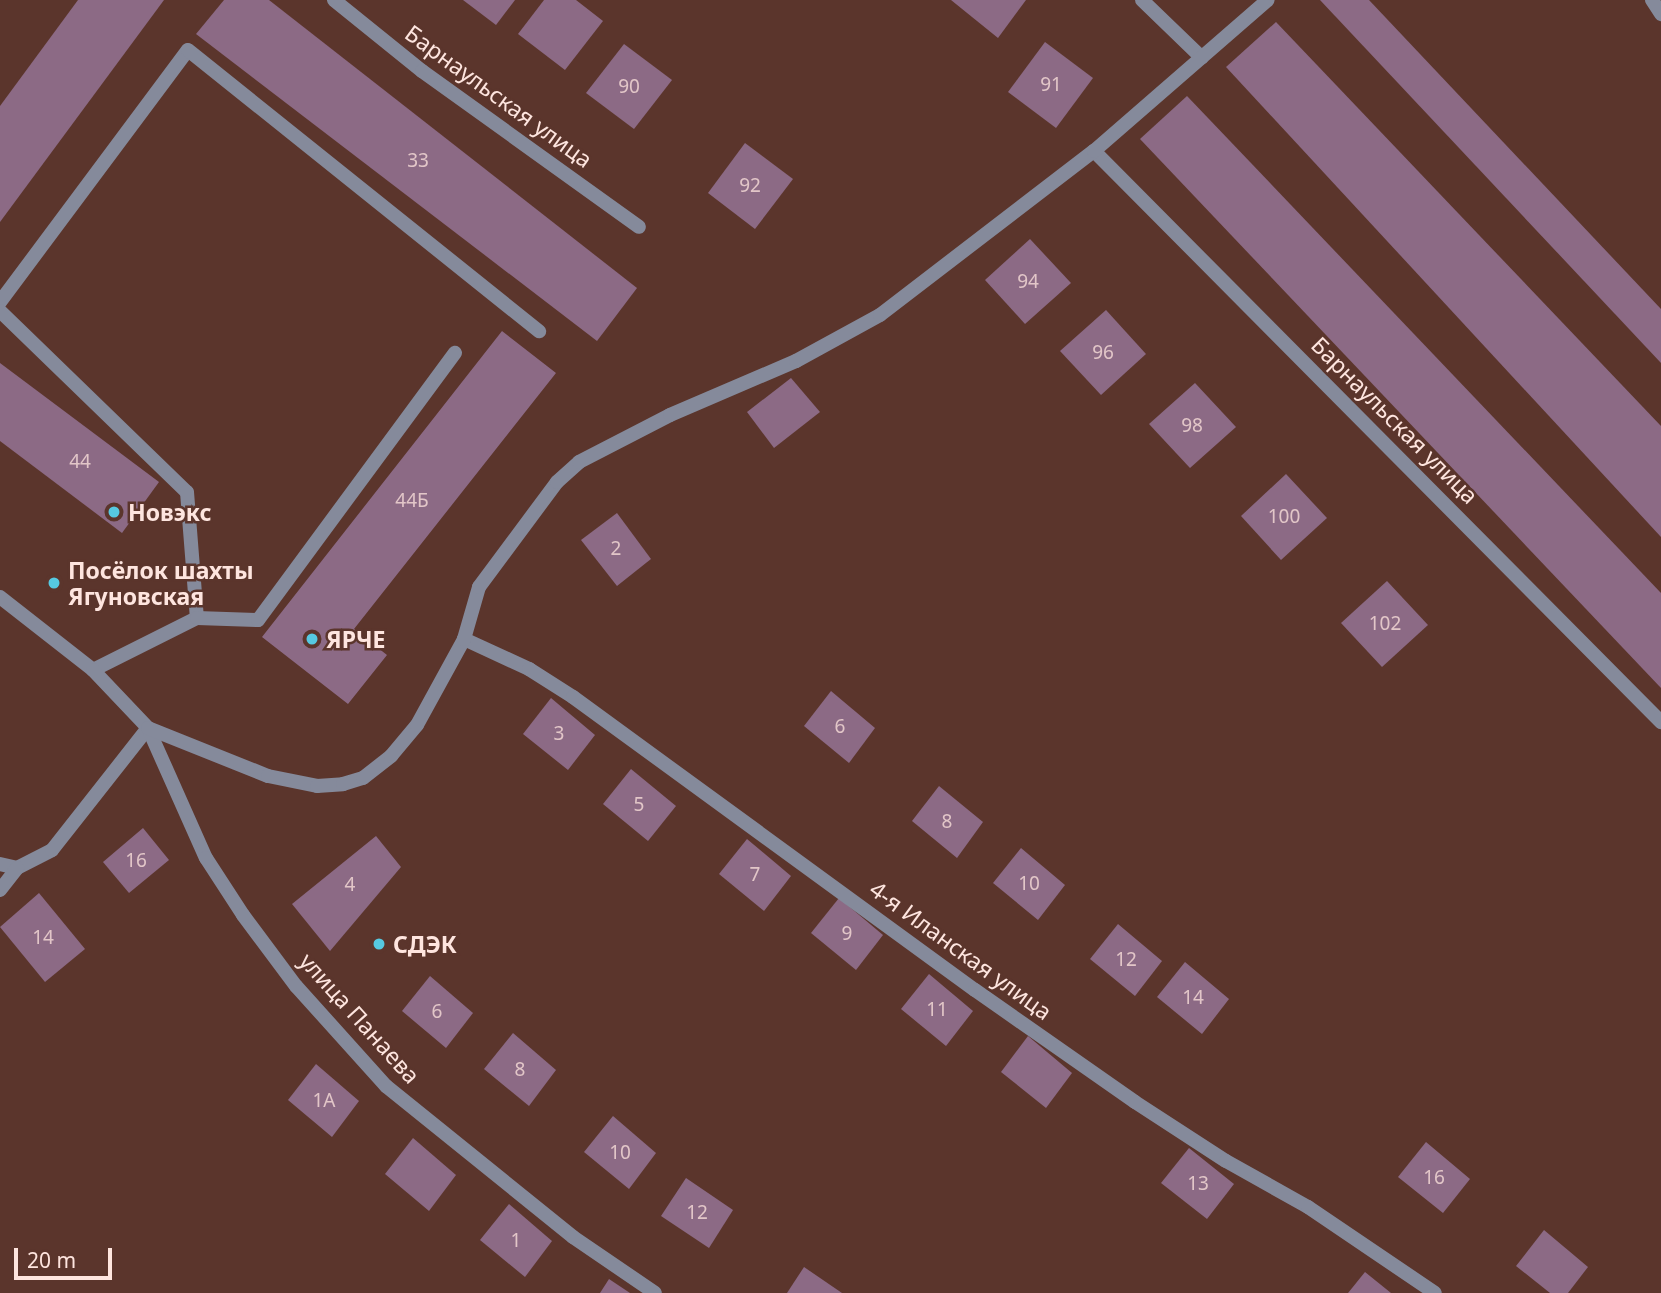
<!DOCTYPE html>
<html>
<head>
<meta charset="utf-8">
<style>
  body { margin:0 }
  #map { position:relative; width:1661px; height:1293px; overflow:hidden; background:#5b352c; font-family:"Noto Sans",sans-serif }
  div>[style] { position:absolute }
  .building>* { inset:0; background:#8c6a85 }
  .lane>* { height:14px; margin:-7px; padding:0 7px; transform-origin:7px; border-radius:7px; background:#858a9b }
  .street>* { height:14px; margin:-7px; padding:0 7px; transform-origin:7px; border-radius:7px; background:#858a9b }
  .dots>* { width:19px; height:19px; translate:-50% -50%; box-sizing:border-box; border:4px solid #5b352c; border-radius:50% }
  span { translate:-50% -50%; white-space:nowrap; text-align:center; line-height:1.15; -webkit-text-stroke:5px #5b352c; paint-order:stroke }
  .number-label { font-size:19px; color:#e2c6c8 }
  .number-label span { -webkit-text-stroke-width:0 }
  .street-label { font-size:23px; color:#fee5df }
  .poi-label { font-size:23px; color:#fee5df; font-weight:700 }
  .left { translate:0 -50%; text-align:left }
  .scale { position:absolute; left:14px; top:1248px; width:98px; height:32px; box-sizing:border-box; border:4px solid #fee5df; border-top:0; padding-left:9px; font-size:21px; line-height:24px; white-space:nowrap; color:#fee5df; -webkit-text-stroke:5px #5b352c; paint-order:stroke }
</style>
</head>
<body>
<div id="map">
  <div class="building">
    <i style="clip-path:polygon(78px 0,164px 0,0 222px,0 106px)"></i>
    <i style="clip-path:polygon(224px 0,269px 0,637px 288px,597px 341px,196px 34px)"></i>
    <i style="clip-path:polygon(463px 0,515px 0,496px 25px)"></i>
    <i style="clip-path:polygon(544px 0,576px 0,603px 21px,565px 70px,518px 34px)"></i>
    <i style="clip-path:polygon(951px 0,1026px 0,998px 38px)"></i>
    <i style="clip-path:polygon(1320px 0,1369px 0,1661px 309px,1661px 363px)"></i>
    <i style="clip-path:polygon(1276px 22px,1661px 426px,1661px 537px,1226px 67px)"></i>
    <i style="clip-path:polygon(1045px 42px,1093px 78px,1056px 128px,1008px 92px)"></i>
    <i style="clip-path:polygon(624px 44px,672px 80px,634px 129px,586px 93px)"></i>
    <i style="clip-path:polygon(1187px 96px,1661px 593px,1661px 688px,1140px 139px)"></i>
    <i style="clip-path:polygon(745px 143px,793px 179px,755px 229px,708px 193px)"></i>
    <i style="clip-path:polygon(1030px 239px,1071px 283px,1025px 324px,985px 280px)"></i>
    <i style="clip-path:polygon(1106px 310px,1146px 354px,1101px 395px,1060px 351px)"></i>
    <i style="clip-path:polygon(502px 331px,556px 373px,354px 629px,387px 655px,348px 704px,262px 637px)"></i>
    <i style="clip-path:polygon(0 363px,159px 482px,122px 533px,0 441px)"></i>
    <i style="clip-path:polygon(791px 378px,820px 412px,774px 448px,747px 412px)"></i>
    <i style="clip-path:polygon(1195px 383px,1236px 427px,1190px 468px,1149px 424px)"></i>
    <i style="clip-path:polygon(1286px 474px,1327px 518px,1281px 560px,1241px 516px)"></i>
    <i style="clip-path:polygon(617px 513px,651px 559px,617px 586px,581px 540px)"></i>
    <i style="clip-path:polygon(1387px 581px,1428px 625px,1382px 667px,1341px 623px)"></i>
    <i style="clip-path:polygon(831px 691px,875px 728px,849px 763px,804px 726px)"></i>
    <i style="clip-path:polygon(551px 698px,595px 735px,568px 770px,523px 734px)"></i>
    <i style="clip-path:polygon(631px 769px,676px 806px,648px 841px,603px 804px)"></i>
    <i style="clip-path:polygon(939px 786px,983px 822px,957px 858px,912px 821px)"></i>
    <i style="clip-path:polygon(143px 828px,169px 860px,129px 893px,103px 862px)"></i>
    <i style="clip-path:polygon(376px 836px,401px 867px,330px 951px,292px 904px)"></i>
    <i style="clip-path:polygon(747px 839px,791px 876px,764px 911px,719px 874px)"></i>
    <i style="clip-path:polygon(1021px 848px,1065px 885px,1038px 920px,993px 883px)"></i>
    <i style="clip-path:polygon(39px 893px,85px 949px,45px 982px,0 927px)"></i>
    <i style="clip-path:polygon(839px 898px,883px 935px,856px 970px,811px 933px)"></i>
    <i style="clip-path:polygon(1118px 924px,1162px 961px,1135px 996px,1090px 959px)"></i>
    <i style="clip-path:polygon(1185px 962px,1229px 999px,1202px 1034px,1157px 997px)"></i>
    <i style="clip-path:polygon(929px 974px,973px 1011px,946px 1046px,901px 1009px)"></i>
    <i style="clip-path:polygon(430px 976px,473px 1013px,446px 1048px,402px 1011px)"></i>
    <i style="clip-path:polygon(513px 1033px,556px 1070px,529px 1106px,484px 1069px)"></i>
    <i style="clip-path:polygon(1028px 1036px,1072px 1073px,1046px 1108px,1001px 1072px)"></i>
    <i style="clip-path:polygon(316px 1064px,359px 1101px,332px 1137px,288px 1100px)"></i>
    <i style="clip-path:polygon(613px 1116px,656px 1153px,629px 1189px,584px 1152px)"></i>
    <i style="clip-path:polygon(413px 1138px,456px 1175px,429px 1211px,385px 1174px)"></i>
    <i style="clip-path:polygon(1426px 1142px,1470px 1179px,1443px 1213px,1398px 1177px)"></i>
    <i style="clip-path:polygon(1189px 1148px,1234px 1184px,1207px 1219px,1161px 1183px)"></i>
    <i style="clip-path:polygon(686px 1178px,733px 1210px,709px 1248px,661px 1216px)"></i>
    <i style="clip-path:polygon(509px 1204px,552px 1241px,525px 1277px,480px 1240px)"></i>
    <i style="clip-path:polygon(1544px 1230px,1588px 1267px,1568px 1293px,1550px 1293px,1516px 1266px)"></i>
    <i style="clip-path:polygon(804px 1267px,842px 1293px,787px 1293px)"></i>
    <i style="clip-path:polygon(1365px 1272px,1391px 1293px,1348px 1293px)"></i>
    <i style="clip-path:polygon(609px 1279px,630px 1293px,600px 1293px)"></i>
  </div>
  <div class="lane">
    <i style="left:0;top:302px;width:314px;rotate:-53.3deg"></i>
    <i style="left:188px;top:50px;width:450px;rotate:38.7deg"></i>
    <i style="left:0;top:311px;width:260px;rotate:44.1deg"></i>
    <i style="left:187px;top:492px;width:126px;rotate:85.5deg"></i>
    <i style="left:93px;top:670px;width:116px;rotate:-26.6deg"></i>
    <i style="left:197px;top:618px;width:61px;rotate:1.9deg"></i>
    <i style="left:258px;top:620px;width:332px;rotate:-53.6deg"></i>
    <i style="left:0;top:864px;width:17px;rotate:13deg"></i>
    <i style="left:17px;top:868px;width:39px;rotate:-27deg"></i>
    <i style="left:52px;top:850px;width:155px;rotate:-51.8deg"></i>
    <i style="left:0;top:890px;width:28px;rotate:-52deg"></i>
  </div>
  <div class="street">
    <i style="left:334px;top:0;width:113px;rotate:38.9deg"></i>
    <i style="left:422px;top:71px;width:267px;rotate:35.7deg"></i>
    <i style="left:1142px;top:0;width:83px;rotate:44deg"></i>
    <i style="left:1652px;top:0;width:17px;rotate:57deg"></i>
    <i style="left:1094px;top:151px;width:805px;rotate:45.2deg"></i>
    <i style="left:0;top:597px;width:118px;rotate:38.1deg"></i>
    <i style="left:93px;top:670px;width:80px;rotate:46.5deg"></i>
    <i style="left:148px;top:728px;width:142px;rotate:66deg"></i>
    <i style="left:206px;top:858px;width:68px;rotate:57deg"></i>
    <i style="left:243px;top:915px;width:89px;rotate:53.3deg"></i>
    <i style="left:296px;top:986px;width:135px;rotate:48deg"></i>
    <i style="left:386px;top:1086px;width:240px;rotate:38.9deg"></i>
    <i style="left:573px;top:1237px;width:99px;rotate:34.3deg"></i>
    <i style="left:464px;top:639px;width:72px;rotate:24.8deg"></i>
    <i style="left:529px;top:669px;width:52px;rotate:32.5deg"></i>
    <i style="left:573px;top:697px;width:497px;rotate:36.1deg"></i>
    <i style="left:975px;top:990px;width:195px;rotate:35deg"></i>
    <i style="left:1135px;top:1102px;width:108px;rotate:33deg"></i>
    <i style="left:1226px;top:1161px;width:94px;rotate:29.3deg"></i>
    <i style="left:1308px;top:1207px;width:153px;rotate:34.1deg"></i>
    <i style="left:148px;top:728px;width:129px;rotate:21.8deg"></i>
    <i style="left:268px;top:776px;width:50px;rotate:11.5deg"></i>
    <i style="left:317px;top:786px;width:26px;rotate:-4deg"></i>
    <i style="left:343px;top:784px;width:21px;rotate:-17deg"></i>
    <i style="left:363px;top:778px;width:36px;rotate:-38deg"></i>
    <i style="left:391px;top:756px;width:40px;rotate:-50deg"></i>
    <i style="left:417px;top:725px;width:98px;rotate:-61.3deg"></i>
    <i style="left:464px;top:639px;width:54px;rotate:-73.9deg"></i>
    <i style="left:479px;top:587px;width:131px;rotate:-53.4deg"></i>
    <i style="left:557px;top:482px;width:30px;rotate:-42deg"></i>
    <i style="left:579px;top:462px;width:102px;rotate:-27.3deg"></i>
    <i style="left:670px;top:415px;width:137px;rotate:-23.2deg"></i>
    <i style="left:796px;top:361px;width:96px;rotate:-28.7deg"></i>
    <i style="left:880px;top:315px;width:270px;rotate:-37.5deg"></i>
    <i style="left:1094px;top:151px;width:230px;rotate:-41deg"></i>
  </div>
  <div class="dots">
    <i style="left:114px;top:512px;background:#56c9e1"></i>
    <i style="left:54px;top:583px;background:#56c9e1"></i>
    <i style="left:312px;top:639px;background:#56c9e1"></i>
    <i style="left:379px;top:944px;background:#56c9e1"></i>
  </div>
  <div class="number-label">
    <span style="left:1051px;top:85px">91</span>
    <span style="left:629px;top:87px">90</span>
    <span style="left:418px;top:161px">33</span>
    <span style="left:750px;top:186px">92</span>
    <span style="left:1028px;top:282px">94</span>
    <span style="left:1103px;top:353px">96</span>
    <span style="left:1192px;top:426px">98</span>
    <span style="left:80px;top:462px">44</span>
    <span style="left:412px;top:501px">44Б</span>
    <span style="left:1284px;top:517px">100</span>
    <span style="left:616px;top:549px">2</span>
    <span style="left:1385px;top:624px">102</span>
    <span style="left:840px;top:727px">6</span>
    <span style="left:559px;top:734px">3</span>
    <span style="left:639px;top:805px">5</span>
    <span style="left:947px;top:822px">8</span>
    <span style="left:136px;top:861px">16</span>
    <span style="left:755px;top:875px">7</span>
    <span style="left:1029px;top:884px">10</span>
    <span style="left:350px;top:885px">4</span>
    <span style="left:847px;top:934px">9</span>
    <span style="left:43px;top:938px">14</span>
    <span style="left:1126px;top:960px">12</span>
    <span style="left:1193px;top:998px">14</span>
    <span style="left:937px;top:1010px">11</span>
    <span style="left:437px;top:1012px">6</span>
    <span style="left:520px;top:1070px">8</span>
    <span style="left:324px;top:1101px">1А</span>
    <span style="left:620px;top:1153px">10</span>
    <span style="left:1434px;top:1178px">16</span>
    <span style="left:1198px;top:1184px">13</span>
    <span style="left:697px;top:1213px">12</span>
    <span style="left:516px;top:1241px">1</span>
  </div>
  <div class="street-label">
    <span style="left:499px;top:96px;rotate:36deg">Барнаульская улица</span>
    <span style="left:1395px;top:420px;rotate:45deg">Барнаульская улица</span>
    <span style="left:961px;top:950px;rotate:36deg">4-я Иланская улица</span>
    <span style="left:360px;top:1018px;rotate:48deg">улица Панаева</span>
  </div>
  <div class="poi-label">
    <span class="left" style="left:128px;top:512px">Новэкс</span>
    <span class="left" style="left:68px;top:583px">Посёлок шахты<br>Ягуновская</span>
    <span class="left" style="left:326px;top:639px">ЯРЧЕ</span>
    <span class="left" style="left:393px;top:944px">СДЭК</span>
  </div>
  <div class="scale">20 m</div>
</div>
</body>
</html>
